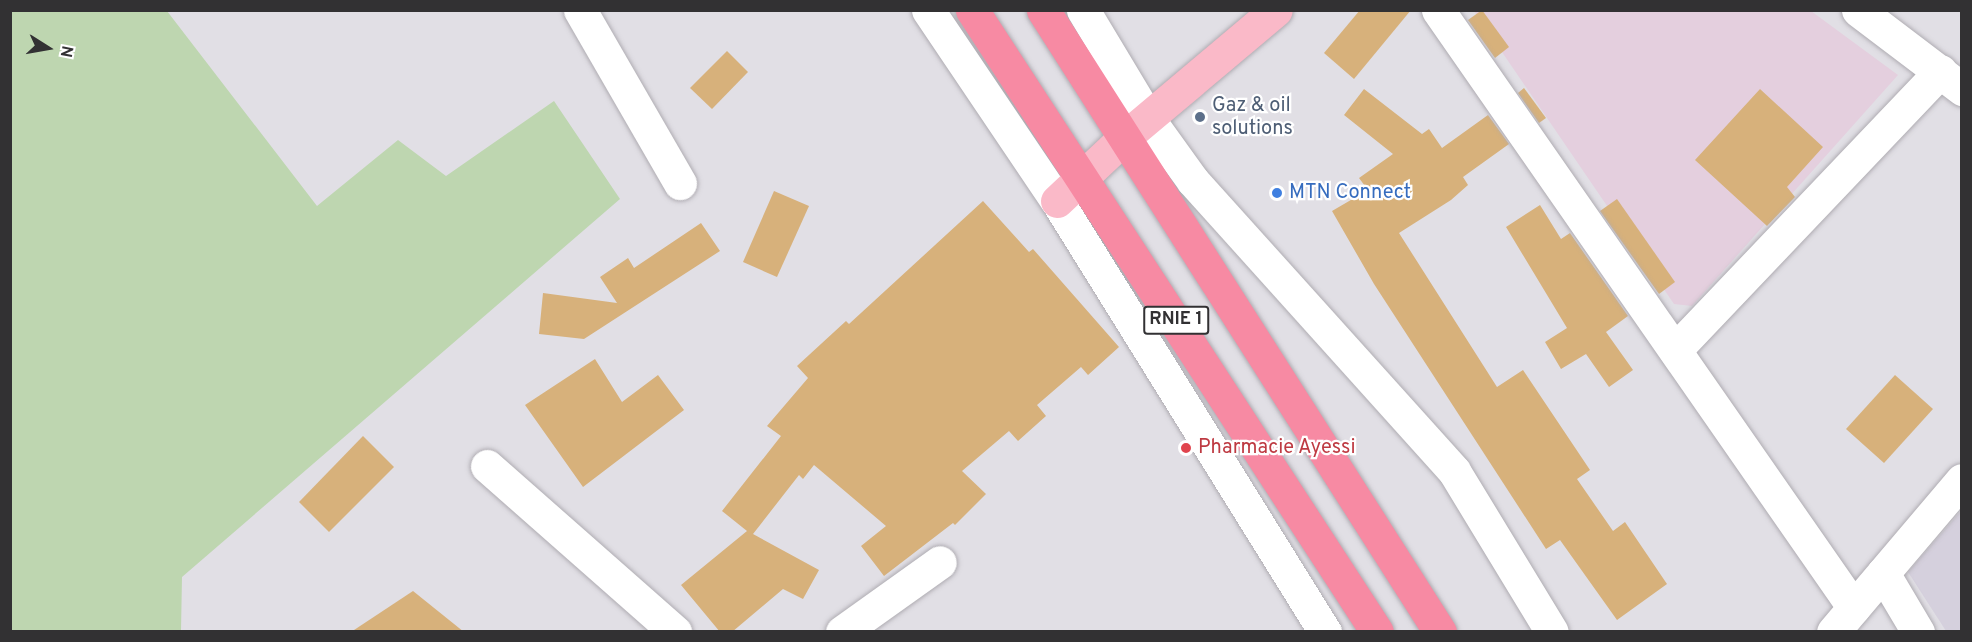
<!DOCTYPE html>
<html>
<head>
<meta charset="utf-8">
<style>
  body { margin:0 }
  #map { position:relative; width:1972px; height:642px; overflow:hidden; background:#e1dfe5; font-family:Overpass,sans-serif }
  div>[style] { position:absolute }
  .commercial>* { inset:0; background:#e4cfde }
  .built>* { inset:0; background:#d5d0dd }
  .green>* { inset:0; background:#bed6b0 }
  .building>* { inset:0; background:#d7b17b }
  .roads { filter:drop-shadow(0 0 2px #afacb2) drop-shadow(0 0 2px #afacb2) }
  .minor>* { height:33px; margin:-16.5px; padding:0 16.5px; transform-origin:16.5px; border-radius:16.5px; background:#fff }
  .major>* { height:33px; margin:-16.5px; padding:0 16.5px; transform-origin:16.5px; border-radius:16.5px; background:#fab9c8 }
  .highway>* { height:33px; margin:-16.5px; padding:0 16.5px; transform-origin:16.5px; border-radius:16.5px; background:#f78aa3 }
  .dots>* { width:16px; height:16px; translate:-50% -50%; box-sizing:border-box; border:3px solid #fff; border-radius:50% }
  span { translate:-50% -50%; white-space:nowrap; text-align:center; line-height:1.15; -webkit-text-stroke:4.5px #fff; paint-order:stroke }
  .shield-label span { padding:2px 4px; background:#fff; border:2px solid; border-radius:4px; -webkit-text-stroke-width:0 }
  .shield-label { font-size:18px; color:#323133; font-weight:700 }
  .service-label { font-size:20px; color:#4e5e75 }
  .left { translate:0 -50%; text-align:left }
  .shop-label { font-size:20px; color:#366cbe }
  .health-label { font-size:20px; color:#be3a42 }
  .frame { position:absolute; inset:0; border:12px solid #323133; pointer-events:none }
  .north { position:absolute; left:18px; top:18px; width:60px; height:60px; -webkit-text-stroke:4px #fff; paint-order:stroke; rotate:101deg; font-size:16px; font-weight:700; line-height:24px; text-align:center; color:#323133 }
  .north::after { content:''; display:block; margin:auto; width:21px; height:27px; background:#323133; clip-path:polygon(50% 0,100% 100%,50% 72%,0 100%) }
</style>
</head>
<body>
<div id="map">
  <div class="commercial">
    <i style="clip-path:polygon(1474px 11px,1811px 11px,1898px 75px,1692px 306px,1674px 304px)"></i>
  </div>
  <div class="built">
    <i style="clip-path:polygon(1961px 511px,1961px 631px,1946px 631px,1908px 572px)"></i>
  </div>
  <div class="green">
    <i style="clip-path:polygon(10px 11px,167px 11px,317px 206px,398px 140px,446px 176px,554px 101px,620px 199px,182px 577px,181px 631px,11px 631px)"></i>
  </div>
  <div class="building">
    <i style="clip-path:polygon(1360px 10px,1411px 10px,1354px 79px,1324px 53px)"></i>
    <i style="clip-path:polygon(1482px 10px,1509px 47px,1495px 58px,1468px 20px)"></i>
    <i style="clip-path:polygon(727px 51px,748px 72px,712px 109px,690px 88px)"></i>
    <i style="clip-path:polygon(1524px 88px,1546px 118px,1539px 123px,1518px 93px)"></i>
    <i style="clip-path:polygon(1364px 89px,1422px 134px,1429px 129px,1442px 148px,1488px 115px,1509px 144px,1463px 177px,1468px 185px,1451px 200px,1399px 233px,1497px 387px,1523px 370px,1590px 470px,1577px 479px,1613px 531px,1625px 522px,1667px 584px,1617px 620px,1560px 540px,1546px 549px,1374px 284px,1332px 211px,1368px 190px,1359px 178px,1393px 154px,1344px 115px)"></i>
    <i style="clip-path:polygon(1760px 89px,1823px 147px,1787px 187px,1795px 197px,1767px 226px,1695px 160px)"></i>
    <i style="clip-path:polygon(774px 191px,809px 206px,777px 277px,743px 262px)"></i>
    <i style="clip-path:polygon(1617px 199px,1675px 282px,1659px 294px,1600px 211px)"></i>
    <i style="clip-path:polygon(983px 201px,1029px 252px,1033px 249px,1119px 347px,1088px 375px,1081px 367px,1037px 405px,1046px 416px,1018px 441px,1009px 431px,962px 471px,986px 494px,955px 525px,953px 523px,884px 576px,861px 546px,886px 526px,814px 465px,803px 479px,799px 475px,753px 534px,819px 570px,803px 599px,783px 589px,732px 632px,720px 632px,681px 585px,747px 531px,722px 511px,781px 436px,767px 426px,808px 378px,797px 366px,846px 321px,849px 324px)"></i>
    <i style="clip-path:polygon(1540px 205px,1561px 239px,1570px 233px,1628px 316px,1606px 332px,1633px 370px,1609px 387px,1586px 354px,1561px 369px,1545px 342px,1567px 328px,1506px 227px)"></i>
    <i style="clip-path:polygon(701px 223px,720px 251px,584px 339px,539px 334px,543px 293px,617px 303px,600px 277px,628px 258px,634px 268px)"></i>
    <i style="clip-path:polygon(595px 359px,622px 402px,658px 375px,684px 410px,583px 487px,525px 405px)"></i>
    <i style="clip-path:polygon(1895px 375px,1933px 409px,1884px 463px,1846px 429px)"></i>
    <i style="clip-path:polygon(363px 436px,394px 467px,329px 532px,299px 502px)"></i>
    <i style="clip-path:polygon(413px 591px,464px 632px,351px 632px)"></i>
  </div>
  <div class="roads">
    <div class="minor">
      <i style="left:580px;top:10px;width:200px;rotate:60deg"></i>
      <i style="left:928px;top:10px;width:230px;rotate:56deg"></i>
      <i style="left:1057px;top:201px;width:508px;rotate:58.13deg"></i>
      <i style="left:1083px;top:10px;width:128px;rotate:59deg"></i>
      <i style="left:1149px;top:120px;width:75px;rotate:54.2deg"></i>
      <i style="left:1193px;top:181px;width:390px;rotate:48deg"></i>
      <i style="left:1454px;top:471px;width:188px;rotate:58.7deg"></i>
      <i style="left:1438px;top:10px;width:728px;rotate:55.18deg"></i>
      <i style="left:1858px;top:10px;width:131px;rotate:37.2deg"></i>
      <i style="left:1675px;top:350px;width:385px;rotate:-46.4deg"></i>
      <i style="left:487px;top:466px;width:251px;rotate:41.4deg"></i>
      <i style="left:1883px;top:573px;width:69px;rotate:59.3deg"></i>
      <i style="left:842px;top:632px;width:120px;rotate:-35.5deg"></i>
      <i style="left:1833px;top:632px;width:199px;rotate:-49.7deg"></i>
    </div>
    <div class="major">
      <i style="left:1057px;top:201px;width:93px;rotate:-43.3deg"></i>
      <i style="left:1125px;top:137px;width:197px;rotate:-40.1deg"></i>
    </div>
    <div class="highway">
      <i style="left:972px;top:10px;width:742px;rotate:56.93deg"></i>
      <i style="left:1043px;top:10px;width:738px;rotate:57.45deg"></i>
    </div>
  </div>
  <div class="dots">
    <i style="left:1200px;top:117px;background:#5c6f8a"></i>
    <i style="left:1277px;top:193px;background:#3f7fe0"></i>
    <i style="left:1186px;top:448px;background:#e0444e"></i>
  </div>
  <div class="shield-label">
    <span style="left:1176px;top:320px">RNIE 1</span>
  </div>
  <div class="service-label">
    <span class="left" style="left:1212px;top:118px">Gaz &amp; oil<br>solutions</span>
  </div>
  <div class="shop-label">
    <span class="left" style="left:1289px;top:193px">MTN Connect</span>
  </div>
  <div class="health-label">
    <span class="left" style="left:1198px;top:448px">Pharmacie Ayessi</span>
  </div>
  <div class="frame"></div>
  <div class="north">N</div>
</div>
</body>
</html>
